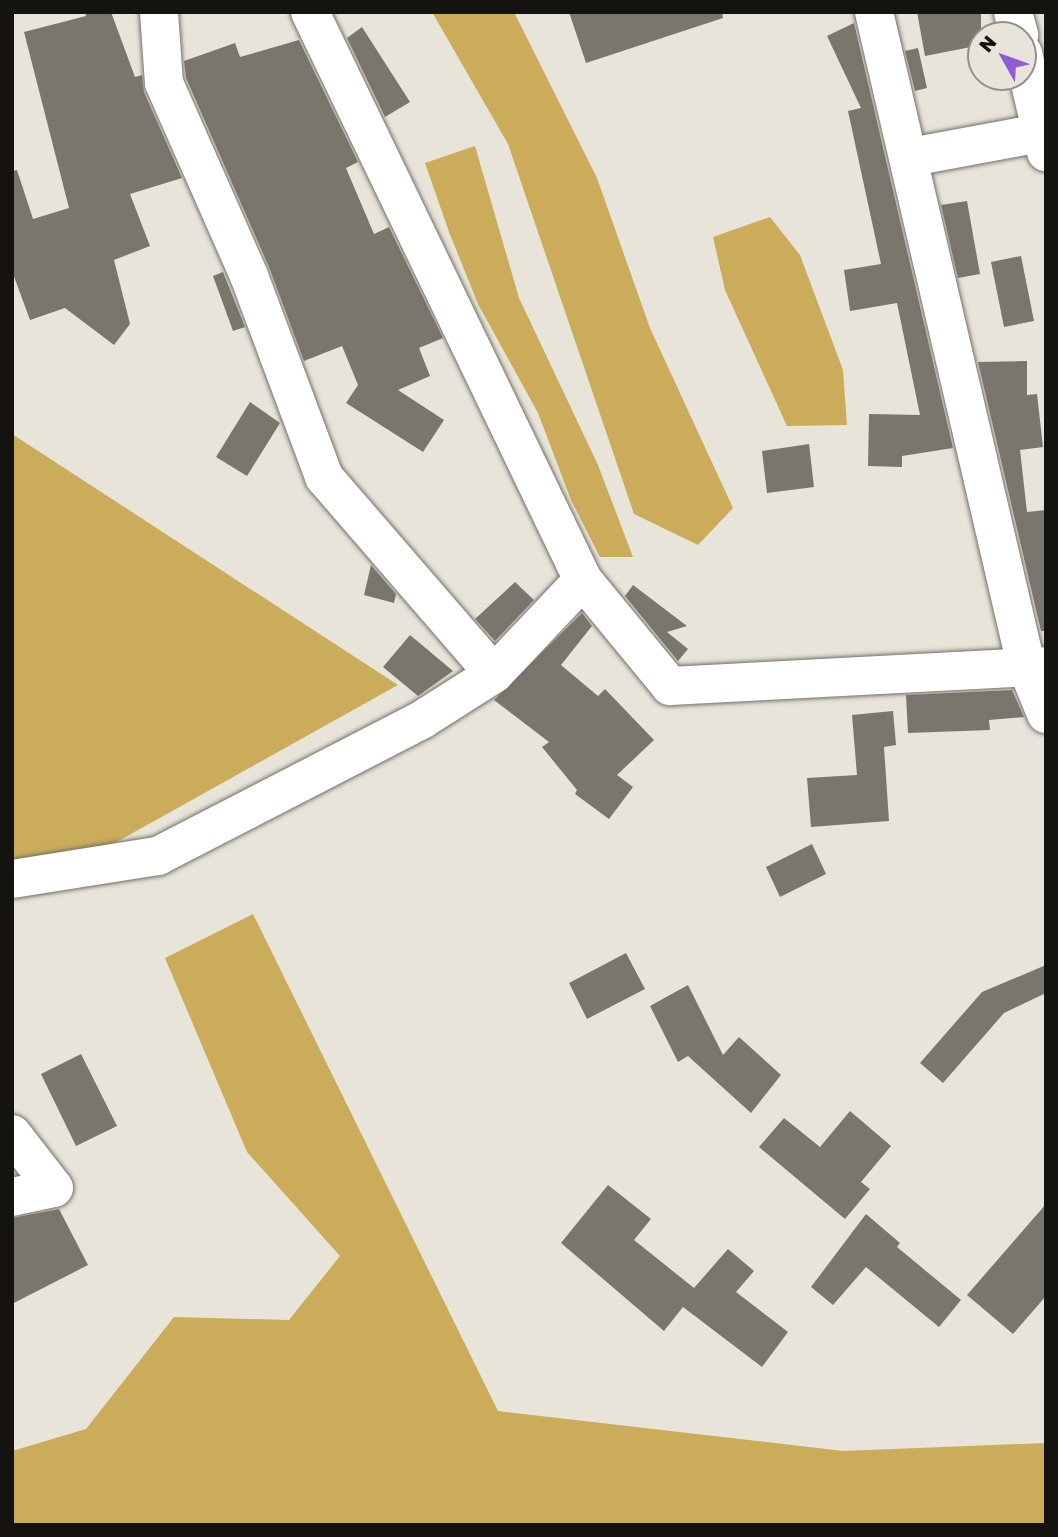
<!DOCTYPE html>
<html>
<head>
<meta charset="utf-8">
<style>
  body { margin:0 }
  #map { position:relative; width:1058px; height:1537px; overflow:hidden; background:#e8e4da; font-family:"Golos Text",sans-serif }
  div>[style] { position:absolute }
  .water>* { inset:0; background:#caac5b }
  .building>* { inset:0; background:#7a766d }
  .roads { filter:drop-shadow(0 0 2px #737066) drop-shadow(0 0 2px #737066) }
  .minor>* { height:38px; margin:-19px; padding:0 19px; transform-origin:19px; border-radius:19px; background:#fff }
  span { translate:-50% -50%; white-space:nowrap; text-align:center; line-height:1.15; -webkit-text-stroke:5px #e8e4da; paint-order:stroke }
  .frame { position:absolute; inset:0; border:14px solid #14130f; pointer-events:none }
  .north { position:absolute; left:967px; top:21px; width:70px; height:70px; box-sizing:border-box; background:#e8e4da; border:2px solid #939089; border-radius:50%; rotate:310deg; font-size:19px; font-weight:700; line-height:28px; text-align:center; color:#14130f }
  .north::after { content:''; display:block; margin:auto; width:24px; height:32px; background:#8e5dd6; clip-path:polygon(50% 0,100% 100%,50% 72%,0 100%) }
</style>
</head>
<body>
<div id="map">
  <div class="water">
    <i style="clip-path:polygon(432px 12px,514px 12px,597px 178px,650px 328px,733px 508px,698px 545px,634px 514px,508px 144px)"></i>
    <i style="clip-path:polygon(475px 146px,519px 298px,598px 465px,633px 557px,600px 557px,571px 500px,538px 413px,478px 304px,449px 232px,425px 163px)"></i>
    <i style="clip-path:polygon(770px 217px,800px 255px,843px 370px,847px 425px,787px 426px,725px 290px,713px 237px)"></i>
    <i style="clip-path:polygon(12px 434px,398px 685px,113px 844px,12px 860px)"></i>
    <i style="clip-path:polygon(253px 914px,498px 1411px,843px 1451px,1046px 1443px,1046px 1525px,12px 1525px,12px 1451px,86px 1429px,174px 1317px,289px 1320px,340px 1256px,247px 1152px,165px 958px)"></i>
  </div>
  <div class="building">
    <i style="clip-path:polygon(85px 12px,111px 12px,135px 77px,142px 75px,144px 92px,182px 178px,130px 194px,150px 246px,114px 260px,130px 324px,114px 345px,65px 308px,30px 320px,12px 271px,12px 171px,17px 170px,33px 219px,69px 208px,24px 32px,86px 16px)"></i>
    <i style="clip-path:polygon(569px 12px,722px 12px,723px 18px,586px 63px)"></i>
    <i style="clip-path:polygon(917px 12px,981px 12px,981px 45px,925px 56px)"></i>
    <i style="clip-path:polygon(854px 23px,953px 448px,902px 456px,902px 467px,868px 466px,869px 414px,920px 415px,897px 303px,850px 311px,844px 270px,881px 264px,848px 111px,861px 108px,827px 36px)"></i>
    <i style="clip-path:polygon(362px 27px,410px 102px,385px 117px,347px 38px)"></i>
    <i style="clip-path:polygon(299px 40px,358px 162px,346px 168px,374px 234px,389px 227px,443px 338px,419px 348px,430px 376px,398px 390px,444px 420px,423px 452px,346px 403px,358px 385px,342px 346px,304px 361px,269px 267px,186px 78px,184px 61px,235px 43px,240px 57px)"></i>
    <i style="clip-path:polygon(918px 48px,927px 88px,915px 91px,905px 51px)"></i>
    <i style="clip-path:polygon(967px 201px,980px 274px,958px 278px,941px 205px)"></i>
    <i style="clip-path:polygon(1021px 256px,1034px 321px,1004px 327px,991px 262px)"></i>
    <i style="clip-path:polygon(223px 272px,245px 327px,233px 331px,213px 276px)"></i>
    <i style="clip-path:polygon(1027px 361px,1027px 395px,1037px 394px,1043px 447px,1020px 450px,1027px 512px,1046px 510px,1046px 631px,1041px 631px,978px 362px)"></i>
    <i style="clip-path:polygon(250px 402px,280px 423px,247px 476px,216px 457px)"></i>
    <i style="clip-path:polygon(809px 444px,814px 487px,767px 493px,762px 451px)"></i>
    <i style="clip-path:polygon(371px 565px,396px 594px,394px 603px,364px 595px)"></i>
    <i style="clip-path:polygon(515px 582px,534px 600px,495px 641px,475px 619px)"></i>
    <i style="clip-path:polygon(633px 585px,687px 626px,667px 632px,688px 649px,678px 661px,625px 596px)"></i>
    <i style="clip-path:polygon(582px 613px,592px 626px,561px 665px,598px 696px,605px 689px,654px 740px,617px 775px,633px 787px,609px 819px,575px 794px,577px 790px,542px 747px,549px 742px,494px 700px)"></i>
    <i style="clip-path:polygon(410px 635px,453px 671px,418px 696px,383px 667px)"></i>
    <i style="clip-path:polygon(1012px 690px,1024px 717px,989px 720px,990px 730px,908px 733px,906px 695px)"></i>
    <i style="clip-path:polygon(893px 711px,896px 745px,884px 747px,889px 821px,811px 827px,807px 778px,857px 775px,852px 715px)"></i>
    <i style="clip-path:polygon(812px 844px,826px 874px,780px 897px,766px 867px)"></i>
    <i style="clip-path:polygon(626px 953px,645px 989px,587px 1019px,569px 983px)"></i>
    <i style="clip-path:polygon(1046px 965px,1046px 993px,1004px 1013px,943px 1083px,920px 1063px,982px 992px)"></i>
    <i style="clip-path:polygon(688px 985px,723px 1055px,739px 1037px,781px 1075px,751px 1113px,688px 1056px,678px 1062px,650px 1006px)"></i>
    <i style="clip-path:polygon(81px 1054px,117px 1126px,76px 1146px,41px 1074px)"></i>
    <i style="clip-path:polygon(850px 1111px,891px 1146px,861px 1182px,870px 1189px,845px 1219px,759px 1147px,784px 1118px,820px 1147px)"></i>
    <i style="clip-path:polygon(608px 1185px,651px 1219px,634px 1240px,694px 1288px,728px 1249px,754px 1271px,736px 1292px,788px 1332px,762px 1367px,683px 1307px,664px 1331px,561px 1243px)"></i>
    <i style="clip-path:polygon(1046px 1204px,1046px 1296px,1013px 1334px,967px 1295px)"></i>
    <i style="clip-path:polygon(59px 1209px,88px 1265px,12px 1304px,12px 1218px)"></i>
    <i style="clip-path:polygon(866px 1214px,900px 1243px,897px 1247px,961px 1300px,939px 1327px,866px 1267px,833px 1305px,811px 1287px)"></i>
  </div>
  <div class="roads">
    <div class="minor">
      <i style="left:159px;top:12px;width:71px;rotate:86deg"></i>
      <i style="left:164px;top:83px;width:211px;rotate:66.2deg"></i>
      <i style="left:249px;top:276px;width:215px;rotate:69.5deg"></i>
      <i style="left:324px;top:477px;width:260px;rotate:49.2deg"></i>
      <i style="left:874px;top:12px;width:670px;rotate:76.9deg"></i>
      <i style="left:1026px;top:665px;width:53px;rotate:67.8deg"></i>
      <i style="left:1013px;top:12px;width:24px;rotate:75deg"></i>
      <i style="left:1023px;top:53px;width:102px;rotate:76.9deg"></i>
      <i style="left:911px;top:157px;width:137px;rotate:-10.5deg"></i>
      <i style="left:583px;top:580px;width:137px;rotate:50.6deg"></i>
      <i style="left:670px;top:686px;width:377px;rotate:-3deg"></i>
      <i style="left:12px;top:879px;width:148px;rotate:-9deg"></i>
      <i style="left:158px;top:856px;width:298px;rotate:-27.3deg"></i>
      <i style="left:423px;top:719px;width:84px;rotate:-32.4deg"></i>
      <i style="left:494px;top:674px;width:129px;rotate:-46.6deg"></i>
      <i style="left:583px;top:580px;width:630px;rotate:-115.67deg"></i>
      <i style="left:12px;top:1134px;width:68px;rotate:52.1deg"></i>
      <i style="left:54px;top:1188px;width:43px;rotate:167.9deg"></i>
    </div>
  </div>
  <div class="frame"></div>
  <div class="north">N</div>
</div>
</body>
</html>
